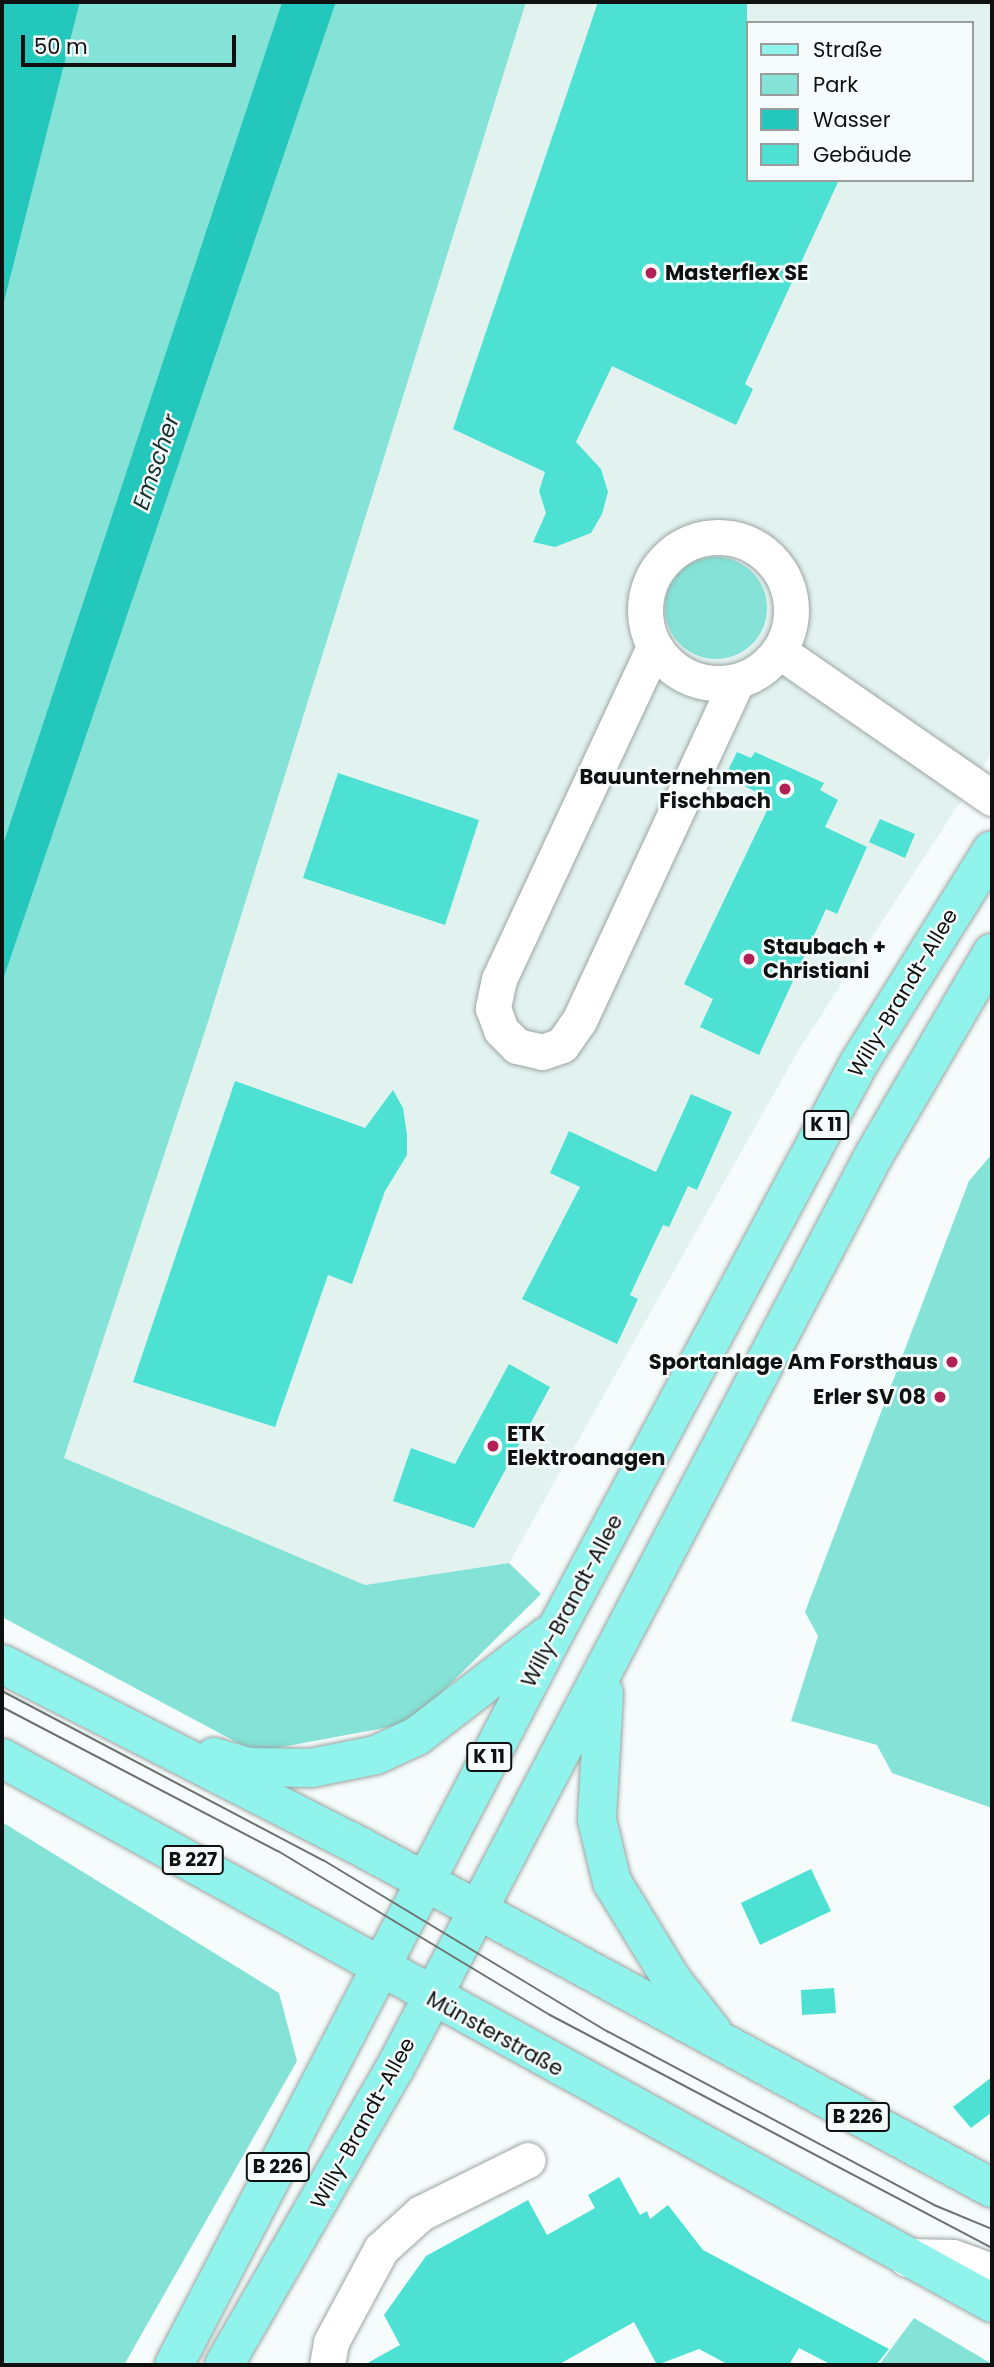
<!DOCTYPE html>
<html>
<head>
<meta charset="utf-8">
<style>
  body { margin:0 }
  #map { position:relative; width:994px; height:2367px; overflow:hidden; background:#f5fcfb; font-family:Poppins,sans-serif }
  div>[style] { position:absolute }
  .built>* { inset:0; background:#e1f2ef }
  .green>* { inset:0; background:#84e2d7 }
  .round { border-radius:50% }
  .water>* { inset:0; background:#24c7bb }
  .building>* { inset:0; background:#4de1d4 }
  .roads { filter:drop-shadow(0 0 2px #9da4a3) drop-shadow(0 0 2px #9da4a3) }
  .minor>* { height:35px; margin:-17.5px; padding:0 17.5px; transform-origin:17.5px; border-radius:17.5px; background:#fff }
  .minor>.ring { margin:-17.5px; padding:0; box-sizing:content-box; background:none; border:35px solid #fff; border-radius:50% }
  .secondary>* { height:38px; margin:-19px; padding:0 19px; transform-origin:19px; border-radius:19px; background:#fff }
  .primary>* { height:38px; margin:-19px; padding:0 19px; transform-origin:19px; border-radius:19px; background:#91f4ec }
  .tram>* { height:2px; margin:-1px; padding:0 1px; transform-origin:1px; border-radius:1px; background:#6c7170 }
  .dots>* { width:19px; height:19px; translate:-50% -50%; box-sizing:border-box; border:4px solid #f5fcfb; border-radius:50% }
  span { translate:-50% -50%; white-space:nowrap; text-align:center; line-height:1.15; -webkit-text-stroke:5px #f5fcfb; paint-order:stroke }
  .shield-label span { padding:2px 5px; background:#f5fcfb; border:2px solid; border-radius:5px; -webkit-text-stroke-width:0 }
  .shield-label { font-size:19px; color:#0e1110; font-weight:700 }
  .poi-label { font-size:21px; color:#0e1110; font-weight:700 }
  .left { translate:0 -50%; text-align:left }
  .right { translate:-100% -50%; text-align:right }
  .street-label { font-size:21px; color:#0e1110 }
  .water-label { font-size:23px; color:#162f2c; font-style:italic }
  .frame { position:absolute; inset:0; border:4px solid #0e1110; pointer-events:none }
  .legend { position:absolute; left:746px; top:21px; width:228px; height:161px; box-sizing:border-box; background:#f5fcfb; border:2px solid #999e9d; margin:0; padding:9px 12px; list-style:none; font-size:21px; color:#0e1110 }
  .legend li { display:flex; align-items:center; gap:14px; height:35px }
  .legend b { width:35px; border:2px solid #999e9d }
  .scale { position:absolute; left:21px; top:35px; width:215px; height:32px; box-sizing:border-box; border:4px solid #0e1110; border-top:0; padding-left:9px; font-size:21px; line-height:24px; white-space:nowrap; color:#0e1110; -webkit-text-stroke:5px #f5fcfb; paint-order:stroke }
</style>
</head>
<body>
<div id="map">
  <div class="built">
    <i style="clip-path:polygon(evenodd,526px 2px,992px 2px,992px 753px,801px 1046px,509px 1563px,365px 1585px,64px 1458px,207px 1025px,526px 2px,747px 23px,971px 23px,971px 180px,747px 180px,747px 23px)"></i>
  </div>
  <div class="green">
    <i style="clip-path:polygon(80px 2px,282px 2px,2px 847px,2px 310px)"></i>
    <i style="clip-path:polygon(336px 2px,526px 2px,207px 1025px,64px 1458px,365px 1585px,509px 1563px,541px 1594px,411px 1723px,255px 1752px,2px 1617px,2px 983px)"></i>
    <i class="round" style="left:665px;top:557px;width:102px;height:102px"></i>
    <i style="clip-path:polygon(992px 1154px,992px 1808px,892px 1773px,877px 1745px,791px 1721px,818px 1636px,805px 1612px,969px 1181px)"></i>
    <i style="clip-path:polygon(2px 1822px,279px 1993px,297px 2061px,124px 2365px,2px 2365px)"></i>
    <i style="clip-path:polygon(914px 2318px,992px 2364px,992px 2365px,879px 2365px)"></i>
  </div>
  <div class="water">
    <i style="clip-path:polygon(2px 2px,80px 2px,2px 310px)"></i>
    <i style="clip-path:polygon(282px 2px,336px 2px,2px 983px,2px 847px)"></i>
  </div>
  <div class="building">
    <i style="clip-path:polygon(598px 2px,747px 2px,747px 180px,839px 180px,745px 384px,753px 389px,736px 425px,612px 366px,576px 442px,601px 469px,608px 492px,602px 514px,591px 533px,555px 547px,533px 542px,546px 513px,539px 491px,545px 472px,453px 429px)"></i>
    <i style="clip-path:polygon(737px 752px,751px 758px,755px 752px,824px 783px,820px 790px,838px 800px,825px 827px,867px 847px,837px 914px,826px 909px,759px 1055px,700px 1027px,713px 999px,684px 984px,772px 800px,725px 776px)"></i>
    <i style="clip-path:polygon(338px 773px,479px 820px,445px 925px,303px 878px)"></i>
    <i style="clip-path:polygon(880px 819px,915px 834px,905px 858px,869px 842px)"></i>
    <i style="clip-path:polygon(235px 1081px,365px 1128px,393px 1090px,403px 1108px,407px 1135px,407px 1155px,385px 1191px,352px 1284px,328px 1275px,275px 1427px,133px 1382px)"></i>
    <i style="clip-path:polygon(691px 1094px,732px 1112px,697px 1190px,688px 1186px,669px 1227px,663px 1225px,630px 1295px,638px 1299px,617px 1344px,522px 1299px,580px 1187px,550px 1173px,569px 1131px,656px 1172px)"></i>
    <i style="clip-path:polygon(509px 1364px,550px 1387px,474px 1528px,393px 1501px,411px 1448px,455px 1464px)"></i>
    <i style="clip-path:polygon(811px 1869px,831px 1911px,760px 1945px,741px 1903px)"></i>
    <i style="clip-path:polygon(834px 1988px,836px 2013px,802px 2015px,801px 1990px)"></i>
    <i style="clip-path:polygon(992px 2077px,992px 2112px,971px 2128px,953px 2107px)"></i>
    <i style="clip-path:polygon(619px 2177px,640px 2215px,647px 2211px,650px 2219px,668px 2205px,703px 2250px,889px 2349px,876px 2365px,832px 2365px,799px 2348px,789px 2365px,729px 2365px,699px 2349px,657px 2365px,634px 2322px,558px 2365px,364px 2365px,400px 2345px,384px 2315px,426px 2256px,528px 2200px,547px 2235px,595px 2208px,588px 2195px)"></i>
  </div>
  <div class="roads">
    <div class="minor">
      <i class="ring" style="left:645px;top:537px;width:111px;height:111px"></i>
      <i style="left:654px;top:647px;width:366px;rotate:115deg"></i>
      <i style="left:499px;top:979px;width:30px;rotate:102deg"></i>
      <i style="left:493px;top:1008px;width:23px;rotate:70deg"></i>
      <i style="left:501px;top:1030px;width:23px;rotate:45deg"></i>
      <i style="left:517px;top:1046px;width:26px;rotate:13deg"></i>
      <i style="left:542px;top:1052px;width:21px;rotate:-19deg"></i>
      <i style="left:562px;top:1045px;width:29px;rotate:-55deg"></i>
      <i style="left:579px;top:1021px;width:374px;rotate:-65.1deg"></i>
      <i style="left:779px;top:651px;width:259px;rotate:34.6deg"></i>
      <i style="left:327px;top:2365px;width:23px;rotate:-80deg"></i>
      <i style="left:331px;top:2342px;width:106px;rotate:-61.7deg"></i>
      <i style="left:381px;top:2249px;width:54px;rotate:-42deg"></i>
      <i style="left:421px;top:2213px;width:119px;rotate:-26.4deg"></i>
    </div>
    <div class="secondary">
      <i style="left:908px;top:2258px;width:45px;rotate:1.3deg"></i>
      <i style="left:953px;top:2259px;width:41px;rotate:19.7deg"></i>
    </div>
    <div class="primary">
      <i style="left:2px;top:1664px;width:393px;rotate:27deg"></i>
      <i style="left:352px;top:1842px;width:728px;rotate:28.4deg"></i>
      <i style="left:604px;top:1693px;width:127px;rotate:93.2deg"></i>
      <i style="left:597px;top:1820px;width:64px;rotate:76.4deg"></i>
      <i style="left:612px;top:1882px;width:115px;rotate:58.5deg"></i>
      <i style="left:672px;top:1980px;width:65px;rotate:51.9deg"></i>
      <i style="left:214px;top:1757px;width:37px;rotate:16deg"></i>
      <i style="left:250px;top:1767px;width:61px;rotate:0.9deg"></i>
      <i style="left:311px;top:1768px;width:66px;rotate:-11.3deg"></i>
      <i style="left:376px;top:1755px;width:45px;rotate:-24.9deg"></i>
      <i style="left:417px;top:1736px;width:164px;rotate:-37.6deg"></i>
      <i style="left:2px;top:1758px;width:1130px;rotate:28.83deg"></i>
      <i style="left:174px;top:2365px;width:826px;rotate:-62.54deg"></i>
      <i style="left:555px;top:1632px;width:645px;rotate:-61.89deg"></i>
      <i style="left:859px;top:1063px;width:251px;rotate:-58deg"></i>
      <i style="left:224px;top:2365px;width:343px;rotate:-60.1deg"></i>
      <i style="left:395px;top:2068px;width:1031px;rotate:-62.32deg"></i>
      <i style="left:874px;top:1155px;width:234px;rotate:-59.7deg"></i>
    </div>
  </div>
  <div class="tram">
    <i style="left:2px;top:1691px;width:363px;rotate:27.8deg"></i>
    <i style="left:323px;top:1860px;width:332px;rotate:31.1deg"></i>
    <i style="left:607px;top:2031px;width:370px;rotate:28deg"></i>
    <i style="left:934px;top:2205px;width:63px;rotate:22.5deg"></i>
    <i style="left:2px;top:1707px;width:311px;rotate:27.6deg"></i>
    <i style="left:278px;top:1851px;width:318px;rotate:31.1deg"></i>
    <i style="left:550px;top:2015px;width:500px;rotate:27.8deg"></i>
  </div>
  <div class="dots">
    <i style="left:651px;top:273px;background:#b12153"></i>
    <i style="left:785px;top:789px;background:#b12153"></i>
    <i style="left:749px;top:959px;background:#b12153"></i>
    <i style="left:952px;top:1362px;background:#b12153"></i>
    <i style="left:940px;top:1397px;background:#b12153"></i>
    <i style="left:493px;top:1446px;background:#b12153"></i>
  </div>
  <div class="shield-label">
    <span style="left:826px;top:1125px">K 11</span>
    <span style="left:489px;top:1757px">K 11</span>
    <span style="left:193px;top:1860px">B 227</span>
    <span style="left:858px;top:2117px">B 226</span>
    <span style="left:278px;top:2167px">B 226</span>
  </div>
  <div class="poi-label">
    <span class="left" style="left:665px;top:273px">Masterflex SE</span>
    <span class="right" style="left:771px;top:789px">Bauunternehmen<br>Fischbach</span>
    <span class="left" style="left:763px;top:959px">Staubach +<br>Christiani</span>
    <span class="right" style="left:938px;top:1362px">Sportanlage Am Forsthaus</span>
    <span class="right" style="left:926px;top:1397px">Erler SV 08</span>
    <span class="left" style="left:507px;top:1446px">ETK<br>Elektroanagen</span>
  </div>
  <div class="street-label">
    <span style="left:903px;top:993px;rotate:-59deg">Willy-Brandt-Allee</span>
    <span style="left:572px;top:1601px;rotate:-62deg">Willy-Brandt-Allee</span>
    <span style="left:495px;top:2034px;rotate:29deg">Münsterstraße</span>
    <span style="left:363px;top:2123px;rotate:-61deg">Willy-Brandt-Allee</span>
  </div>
  <div class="water-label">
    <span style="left:156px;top:462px;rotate:-71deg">Emscher</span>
  </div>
  <div class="frame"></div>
  <ul class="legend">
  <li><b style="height:9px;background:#91f4ec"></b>Straße</li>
  <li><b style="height:19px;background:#84e2d7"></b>Park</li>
  <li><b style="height:19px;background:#24c7bb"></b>Wasser</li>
  <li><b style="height:19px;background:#4de1d4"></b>Gebäude</li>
  </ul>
  <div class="scale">50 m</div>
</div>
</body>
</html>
